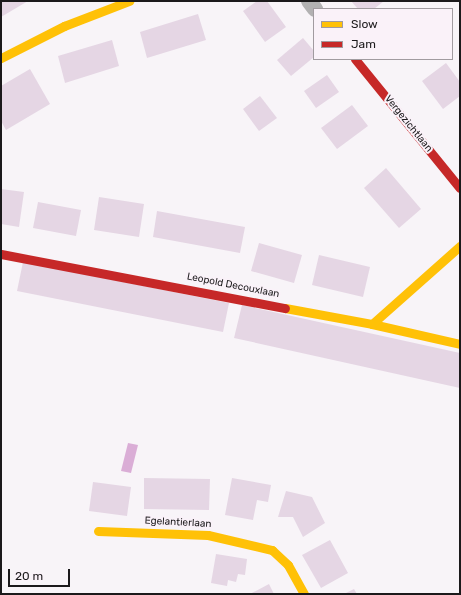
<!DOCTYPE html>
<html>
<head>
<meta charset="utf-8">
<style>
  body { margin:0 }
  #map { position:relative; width:461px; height:595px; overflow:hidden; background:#f8f4f8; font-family:Rubik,sans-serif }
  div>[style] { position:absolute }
  .water>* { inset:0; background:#daadd6 }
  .building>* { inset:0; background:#e5d6e4 }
  .street>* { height:16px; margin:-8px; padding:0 8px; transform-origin:8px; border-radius:8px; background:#b2b1b2 }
  .slow>* { height:9px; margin:-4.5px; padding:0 4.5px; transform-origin:4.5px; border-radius:4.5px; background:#ffc107 }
  .jam>* { height:9px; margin:-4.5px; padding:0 4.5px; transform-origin:4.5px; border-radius:4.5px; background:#c62828 }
  span { translate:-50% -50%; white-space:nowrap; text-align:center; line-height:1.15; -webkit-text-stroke:4px #faf2f9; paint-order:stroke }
  .street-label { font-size:10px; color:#1b191b }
  .frame { position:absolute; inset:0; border:2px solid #1b191b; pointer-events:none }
  .legend { position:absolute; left:313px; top:8px; width:140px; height:52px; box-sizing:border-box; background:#faf2f9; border:1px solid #a19ba0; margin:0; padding:5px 7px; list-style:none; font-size:12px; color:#1b191b }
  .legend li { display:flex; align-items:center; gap:8px; height:20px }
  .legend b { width:20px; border:1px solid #a19ba0 }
  .scale { position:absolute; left:8px; top:569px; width:62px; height:18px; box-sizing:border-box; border:2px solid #1b191b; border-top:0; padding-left:5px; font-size:12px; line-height:14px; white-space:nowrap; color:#1b191b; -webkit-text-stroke:3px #faf2f9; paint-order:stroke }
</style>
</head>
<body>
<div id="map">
  <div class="water">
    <i style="clip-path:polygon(128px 443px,138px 445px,131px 473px,121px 471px)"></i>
  </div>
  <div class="building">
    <i style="clip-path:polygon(1px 1px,28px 1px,1px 17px)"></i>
    <i style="clip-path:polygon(257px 1px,267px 1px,286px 27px,265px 42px,243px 11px)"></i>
    <i style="clip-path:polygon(351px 1px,384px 1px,374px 9px,358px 9px)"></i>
    <i style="clip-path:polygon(198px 14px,206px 40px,147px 58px,140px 32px)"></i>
    <i style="clip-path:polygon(303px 38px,314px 51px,314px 57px,291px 76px,277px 60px)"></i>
    <i style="clip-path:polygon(112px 40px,119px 66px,65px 83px,58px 56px)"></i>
    <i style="clip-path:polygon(446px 63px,460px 82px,460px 96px,443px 109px,422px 81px)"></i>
    <i style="clip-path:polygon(30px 69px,50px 104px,6px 130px,1px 121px,1px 86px)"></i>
    <i style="clip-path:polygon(327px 75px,339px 92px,316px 108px,304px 91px)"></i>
    <i style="clip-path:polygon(260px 96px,277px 118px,259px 131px,243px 109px)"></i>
    <i style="clip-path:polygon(352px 105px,368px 126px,337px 149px,321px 128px)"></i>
    <i style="clip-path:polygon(386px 168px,421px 209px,399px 228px,364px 188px)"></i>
    <i style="clip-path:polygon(1px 189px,24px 192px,19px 227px,1px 224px)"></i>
    <i style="clip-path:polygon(99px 197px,144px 204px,139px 237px,94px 230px)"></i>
    <i style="clip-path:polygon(38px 202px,81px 210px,76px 236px,33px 228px)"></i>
    <i style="clip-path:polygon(157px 211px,245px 227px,240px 253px,153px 237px)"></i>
    <i style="clip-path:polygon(259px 243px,302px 255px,294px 283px,251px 271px)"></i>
    <i style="clip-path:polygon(319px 255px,370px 267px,363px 297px,312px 285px)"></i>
    <i style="clip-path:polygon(23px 262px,229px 303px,223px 332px,17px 291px)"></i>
    <i style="clip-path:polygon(242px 305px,460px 353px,460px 388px,234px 338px)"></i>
    <i style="clip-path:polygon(144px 478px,210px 479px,209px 510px,144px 509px)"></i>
    <i style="clip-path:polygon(232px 478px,271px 485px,268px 502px,257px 500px,253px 520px,225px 515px)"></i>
    <i style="clip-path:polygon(93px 482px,131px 487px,127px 516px,89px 511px)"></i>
    <i style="clip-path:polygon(286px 491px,312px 497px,325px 523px,303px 537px,293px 517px,278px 517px)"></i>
    <i style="clip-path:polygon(330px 540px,348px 573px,321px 588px,302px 555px)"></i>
    <i style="clip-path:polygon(216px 554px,247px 559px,245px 575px,238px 574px,236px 582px,228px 580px,227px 586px,211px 583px)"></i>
    <i style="clip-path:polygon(269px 584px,274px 594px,250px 594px)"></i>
    <i style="clip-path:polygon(354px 589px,357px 594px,344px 594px)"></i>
  </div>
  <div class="street">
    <i style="left:309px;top:1px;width:10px;rotate:53deg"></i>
  </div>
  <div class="slow">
    <i style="left:1px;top:58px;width:71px;rotate:-26.9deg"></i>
    <i style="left:64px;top:26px;width:70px;rotate:-21deg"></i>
    <i style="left:285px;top:308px;width:88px;rotate:10.4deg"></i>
    <i style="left:372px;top:324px;width:90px;rotate:12.8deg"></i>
    <i style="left:372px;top:324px;width:118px;rotate:-41.6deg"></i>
    <i style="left:98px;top:531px;width:110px;rotate:2.1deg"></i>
    <i style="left:208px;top:535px;width:66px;rotate:13.2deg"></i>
    <i style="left:272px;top:550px;width:22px;rotate:43deg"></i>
    <i style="left:288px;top:565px;width:33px;rotate:61deg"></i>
  </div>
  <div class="jam">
    <i style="left:355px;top:59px;width:166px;rotate:50.9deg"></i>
    <i style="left:1px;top:254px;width:289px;rotate:10.8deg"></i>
  </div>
  <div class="street-label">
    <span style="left:408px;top:124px;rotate:51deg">Vergezichtlaan</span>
    <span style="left:233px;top:286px;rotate:11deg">Leopold Decouxlaan</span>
    <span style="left:178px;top:523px;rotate:3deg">Egelantierlaan</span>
  </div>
  <div class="frame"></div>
  <ul class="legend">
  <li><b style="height:5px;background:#ffc107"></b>Slow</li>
  <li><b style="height:5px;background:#c62828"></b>Jam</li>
  </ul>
  <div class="scale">20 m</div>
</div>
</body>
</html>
